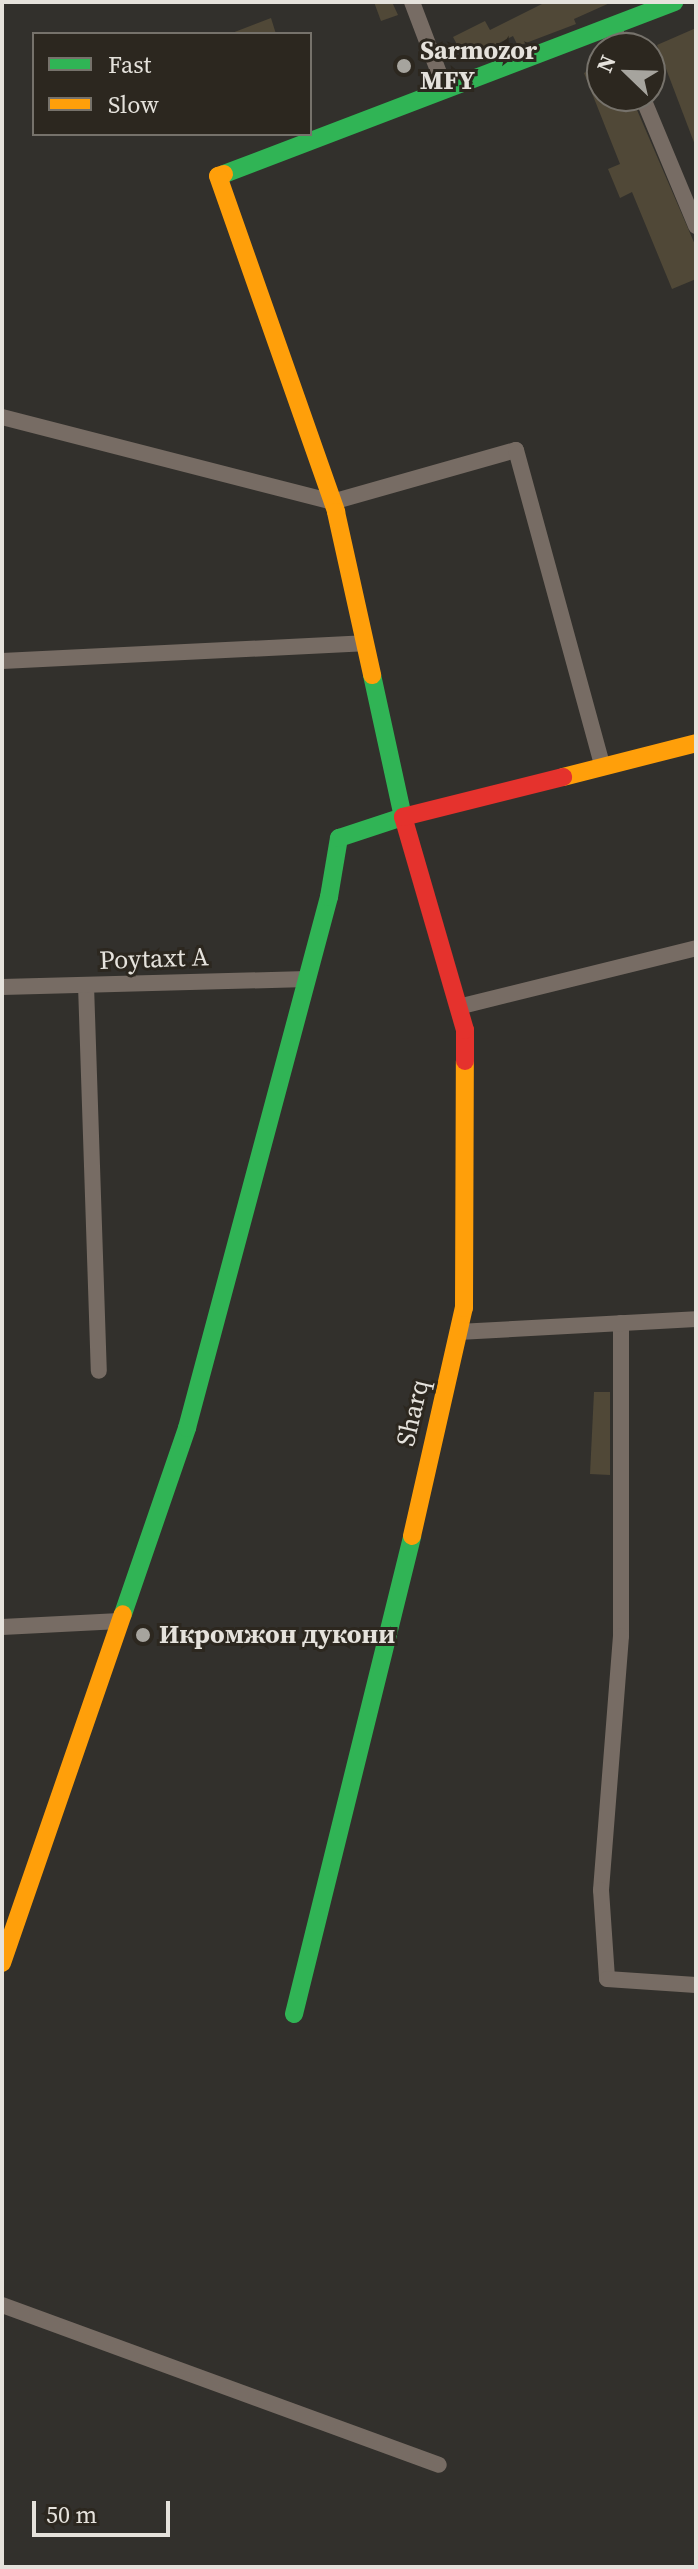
<!DOCTYPE html>
<html>
<head>
<meta charset="utf-8">
<style>
  body { margin:0 }
  #map { position:relative; width:698px; height:2569px; overflow:hidden; background:#32302c; font-family:"Source Serif 4",serif }
  div>[style] { position:absolute }
  .building>* { inset:0; background:#504837 }
  .street>* { height:16px; margin:-8px; padding:0 8px; transform-origin:8px; border-radius:8px; background:#776c64 }
  .fast>* { height:18px; margin:-9px; padding:0 9px; transform-origin:9px; border-radius:9px; background:#30b455 }
  .slow>* { height:18px; margin:-9px; padding:0 9px; transform-origin:9px; border-radius:9px; background:#ff9f0a }
  .jam>* { height:18px; margin:-9px; padding:0 9px; transform-origin:9px; border-radius:9px; background:#e5322d }
  .dots>* { width:22px; height:22px; translate:-50% -50%; box-sizing:border-box; border:4px solid #2c271f; border-radius:50% }
  span { translate:-50% -50%; white-space:nowrap; text-align:center; line-height:1.15; -webkit-text-stroke:6px #2c271f; paint-order:stroke }
  .poi-label { font-size:26px; color:#e5e2dc; font-weight:700 }
  .left { translate:0 -50%; text-align:left }
  .street-label { font-size:26px; color:#e5e2dc }
  .frame { position:absolute; inset:0; border:4px solid #e5e2dc; pointer-events:none }
  .legend { position:absolute; left:32px; top:32px; width:280px; height:104px; box-sizing:border-box; background:#2c271f; border:2px solid #76726b; margin:0; padding:10px 14px; list-style:none; font-size:24px; color:#e5e2dc }
  .legend li { display:flex; align-items:center; gap:16px; height:40px }
  .legend b { width:40px; border:2px solid #76726b }
  .north { position:absolute; left:586px; top:32px; width:80px; height:80px; box-sizing:border-box; background:#2c271f; border:2px solid #76726b; border-radius:50%; rotate:293deg; font-size:22px; font-weight:700; line-height:32px; text-align:center; color:#e5e2dc }
  .north::after { content:''; display:block; margin:auto; width:28px; height:36px; background:#a6a49e; clip-path:polygon(50% 0,100% 100%,50% 72%,0 100%) }
  .scale { position:absolute; left:32px; top:2501px; width:138px; height:36px; box-sizing:border-box; border:4px solid #e5e2dc; border-top:0; padding-left:10px; font-size:24px; line-height:28px; white-space:nowrap; color:#e5e2dc; -webkit-text-stroke:6px #2c271f; paint-order:stroke }
</style>
</head>
<body>
<div id="map">
  <div class="building">
    <i style="clip-path:polygon(374px 2px,392px 2px,398px 15px,381px 21px)"></i>
    <i style="clip-path:polygon(546px 2px,612px 2px,574px 19px,576px 24px,518px 46px,513px 36px,465px 60px,453px 37px,485px 21px,490px 30px)"></i>
    <i style="clip-path:polygon(271px 18px,276px 34px,233px 34px,232px 33px)"></i>
    <i style="clip-path:polygon(696px 28px,696px 145px,695px 145px,657px 45px)"></i>
    <i style="clip-path:polygon(602px 65px,602px 96px,631px 96px,696px 247px,696px 279px,672px 289px,632px 192px,620px 198px,608px 169px,620px 164px,584px 73px)"></i>
    <i style="clip-path:polygon(594px 1392px,610px 1392px,610px 1475px,590px 1474px)"></i>
  </div>
  <div class="street">
    <i style="left:412px;top:2px;width:93px;rotate:69.2deg"></i>
    <i style="left:613px;top:25px;width:25px;rotate:69deg"></i>
    <i style="left:642px;top:96px;width:141px;rotate:67.4deg"></i>
    <i style="left:2px;top:417px;width:341px;rotate:14.4deg"></i>
    <i style="left:332px;top:502px;width:191px;rotate:-15.8deg"></i>
    <i style="left:516px;top:450px;width:329px;rotate:74.7deg"></i>
    <i style="left:2px;top:661px;width:362px;rotate:-2.8deg"></i>
    <i style="left:86px;top:985px;width:386px;rotate:88.1deg"></i>
    <i style="left:2px;top:987px;width:305px;rotate:-1.5deg"></i>
    <i style="left:458px;top:1007px;width:245px;rotate:-13.9deg"></i>
    <i style="left:621px;top:1323px;width:313px;rotate:90deg"></i>
    <i style="left:621px;top:1636px;width:255px;rotate:94.5deg"></i>
    <i style="left:601px;top:1890px;width:89px;rotate:86.1deg"></i>
    <i style="left:607px;top:1979px;width:89px;rotate:3.9deg"></i>
    <i style="left:458px;top:1332px;width:238px;rotate:-3.1deg"></i>
    <i style="left:2px;top:1627px;width:118px;rotate:-2.9deg"></i>
    <i style="left:2px;top:2305px;width:465px;rotate:20.1deg"></i>
  </div>
  <div class="fast">
    <i style="left:224px;top:174px;width:482px;rotate:-20.9deg"></i>
    <i style="left:123px;top:1614px;width:197px;rotate:-71deg"></i>
    <i style="left:187px;top:1428px;width:550px;rotate:-75.03deg"></i>
    <i style="left:329px;top:897px;width:60px;rotate:-80.4deg"></i>
    <i style="left:339px;top:838px;width:67px;rotate:-18.2deg"></i>
    <i style="left:403px;top:817px;width:145px;rotate:-102.3deg"></i>
    <i style="left:294px;top:2014px;width:492px;rotate:-76.1deg"></i>
  </div>
  <div class="slow">
    <i style="left:224px;top:174px;width:6px;rotate:162deg"></i>
    <i style="left:218px;top:176px;width:356px;rotate:70.6deg"></i>
    <i style="left:336px;top:512px;width:167px;rotate:77.5deg"></i>
    <i style="left:563px;top:777px;width:137px;rotate:-14.3deg"></i>
    <i style="left:412px;top:1536px;width:234px;rotate:-77.2deg"></i>
    <i style="left:464px;top:1308px;width:247px;rotate:-89.8deg"></i>
    <i style="left:2px;top:1963px;width:369px;rotate:-70.9deg"></i>
  </div>
  <div class="jam">
    <i style="left:465px;top:1061px;width:31px;rotate:-90deg"></i>
    <i style="left:465px;top:1030px;width:222px;rotate:-106.2deg"></i>
    <i style="left:403px;top:817px;width:165px;rotate:-14deg"></i>
  </div>
  <div class="dots">
    <i style="left:404px;top:66px;background:#a6a49e"></i>
    <i style="left:143px;top:1635px;background:#a6a49e"></i>
  </div>
  <div class="poi-label">
    <span class="left" style="left:420px;top:66px">Sarmozor<br>MFY</span>
    <span class="left" style="left:159px;top:1635px">Икромжон дукони</span>
  </div>
  <div class="street-label">
    <span style="left:154px;top:959px;rotate:-2deg">Poytaxt A</span>
    <span style="left:413px;top:1413px;rotate:-77deg">Sharq</span>
  </div>
  <div class="frame"></div>
  <ul class="legend">
  <li><b style="height:10px;background:#30b455"></b>Fast</li>
  <li><b style="height:10px;background:#ff9f0a"></b>Slow</li>
  </ul>
  <div class="north">N</div>
  <div class="scale">50 m</div>
</div>
</body>
</html>
